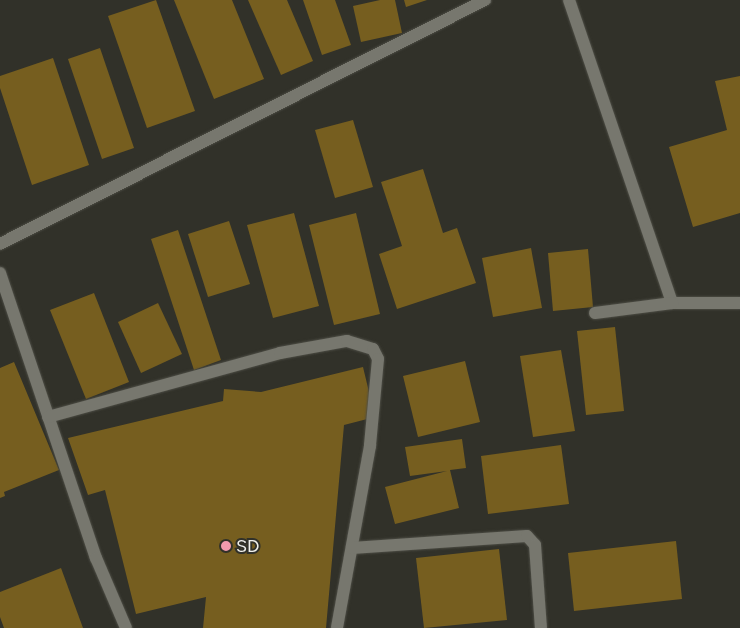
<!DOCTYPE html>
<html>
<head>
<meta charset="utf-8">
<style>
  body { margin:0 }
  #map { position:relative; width:740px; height:628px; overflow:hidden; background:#313129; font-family:Figtree,sans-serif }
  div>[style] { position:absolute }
  .building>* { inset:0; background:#765e1f }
  .roads { filter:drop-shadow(0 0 1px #4d4d45) drop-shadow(0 0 1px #4d4d45) }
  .minor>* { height:12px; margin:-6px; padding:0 6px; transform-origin:6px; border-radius:6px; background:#77776e }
  .dots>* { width:14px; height:14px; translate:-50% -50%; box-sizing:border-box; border:2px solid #313129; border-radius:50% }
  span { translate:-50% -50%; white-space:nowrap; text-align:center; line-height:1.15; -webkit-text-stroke:4px #313129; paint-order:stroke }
  .poi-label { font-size:18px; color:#f0f0eb }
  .left { translate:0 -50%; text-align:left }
</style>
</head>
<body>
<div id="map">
  <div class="building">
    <i style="clip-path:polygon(156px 0,195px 111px,147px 128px,108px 16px)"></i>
    <i style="clip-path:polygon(174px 0,232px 0,264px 79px,214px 99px)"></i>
    <i style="clip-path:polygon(248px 0,287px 0,313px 61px,281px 75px)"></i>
    <i style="clip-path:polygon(303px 0,335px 0,351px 45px,322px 55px)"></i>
    <i style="clip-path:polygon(380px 0,395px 0,402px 33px,361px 42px,353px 6px)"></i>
    <i style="clip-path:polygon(404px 0,427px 0,406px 7px)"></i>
    <i style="clip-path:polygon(100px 48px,134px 148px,102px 159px,68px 59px)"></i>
    <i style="clip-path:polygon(53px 58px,89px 165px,32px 185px,0 88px,0 76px)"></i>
    <i style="clip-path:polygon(740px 76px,740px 213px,693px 227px,669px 147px,727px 130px,715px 81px)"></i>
    <i style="clip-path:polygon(353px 120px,373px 187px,335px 198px,315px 130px)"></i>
    <i style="clip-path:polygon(423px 169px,443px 233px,457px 228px,476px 283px,397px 309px,379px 254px,402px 246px,381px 182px)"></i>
    <i style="clip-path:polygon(294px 213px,319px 306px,273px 318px,247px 225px)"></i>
    <i style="clip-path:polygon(356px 213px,380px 314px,334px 325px,309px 225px)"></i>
    <i style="clip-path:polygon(229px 221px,250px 284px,208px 297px,188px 234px)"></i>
    <i style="clip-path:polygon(178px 230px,221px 360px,194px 370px,151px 239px)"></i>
    <i style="clip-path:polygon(531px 248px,542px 308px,493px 317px,482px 258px)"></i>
    <i style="clip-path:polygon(588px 249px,593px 307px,553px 311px,548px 253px)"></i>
    <i style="clip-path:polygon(94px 293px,129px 382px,86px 399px,50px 310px)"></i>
    <i style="clip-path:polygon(158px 303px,182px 354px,141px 373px,118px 322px)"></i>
    <i style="clip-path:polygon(615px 327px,624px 411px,586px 415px,577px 331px)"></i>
    <i style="clip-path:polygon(561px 350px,575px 431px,533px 437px,520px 356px)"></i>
    <i style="clip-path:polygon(465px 361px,480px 422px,418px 437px,403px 376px)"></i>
    <i style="clip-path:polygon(14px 362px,59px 470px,4px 492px,5px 496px,0 498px,0 368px)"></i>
    <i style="clip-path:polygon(363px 367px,375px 417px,344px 425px,326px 628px,203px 628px,206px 597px,136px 614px,105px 490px,88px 495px,68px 438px,223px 401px,224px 389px,261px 392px)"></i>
    <i style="clip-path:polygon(462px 439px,466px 468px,450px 470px,459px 508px,395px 524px,385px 487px,447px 471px,410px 476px,405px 447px)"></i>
    <i style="clip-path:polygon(561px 445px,569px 504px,488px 514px,481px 456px)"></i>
    <i style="clip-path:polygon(676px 541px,682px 599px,574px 611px,568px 553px)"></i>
    <i style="clip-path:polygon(499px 549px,507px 620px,424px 628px,416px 558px)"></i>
    <i style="clip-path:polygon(61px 568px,83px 628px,4px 628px,0 617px,0 592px)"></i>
  </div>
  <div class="roads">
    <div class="minor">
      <i style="left:569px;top:0;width:320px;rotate:71.2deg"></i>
      <i style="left:672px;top:303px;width:68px"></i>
      <i style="left:0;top:244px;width:543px;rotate:-26.71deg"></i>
      <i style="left:0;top:273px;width:301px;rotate:71.4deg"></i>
      <i style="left:96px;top:558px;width:76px;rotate:66.8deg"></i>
      <i style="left:595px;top:313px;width:78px;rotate:-7.4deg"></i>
      <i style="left:48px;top:417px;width:241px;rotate:-15.4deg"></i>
      <i style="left:280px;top:353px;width:68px;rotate:-10.2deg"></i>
      <i style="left:347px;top:341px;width:27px;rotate:17deg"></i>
      <i style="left:373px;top:349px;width:11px;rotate:63deg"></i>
      <i style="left:378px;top:359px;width:87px;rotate:95.3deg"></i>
      <i style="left:370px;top:446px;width:185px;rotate:100.3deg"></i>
      <i style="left:352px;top:548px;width:175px;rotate:-3.9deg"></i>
      <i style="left:527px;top:536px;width:12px;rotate:48deg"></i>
      <i style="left:535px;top:545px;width:83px;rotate:85.9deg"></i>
    </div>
  </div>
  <div class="dots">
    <i style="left:226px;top:546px;background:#f29aae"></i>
  </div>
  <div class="poi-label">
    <span class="left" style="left:236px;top:546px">SD</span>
  </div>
</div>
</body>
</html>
